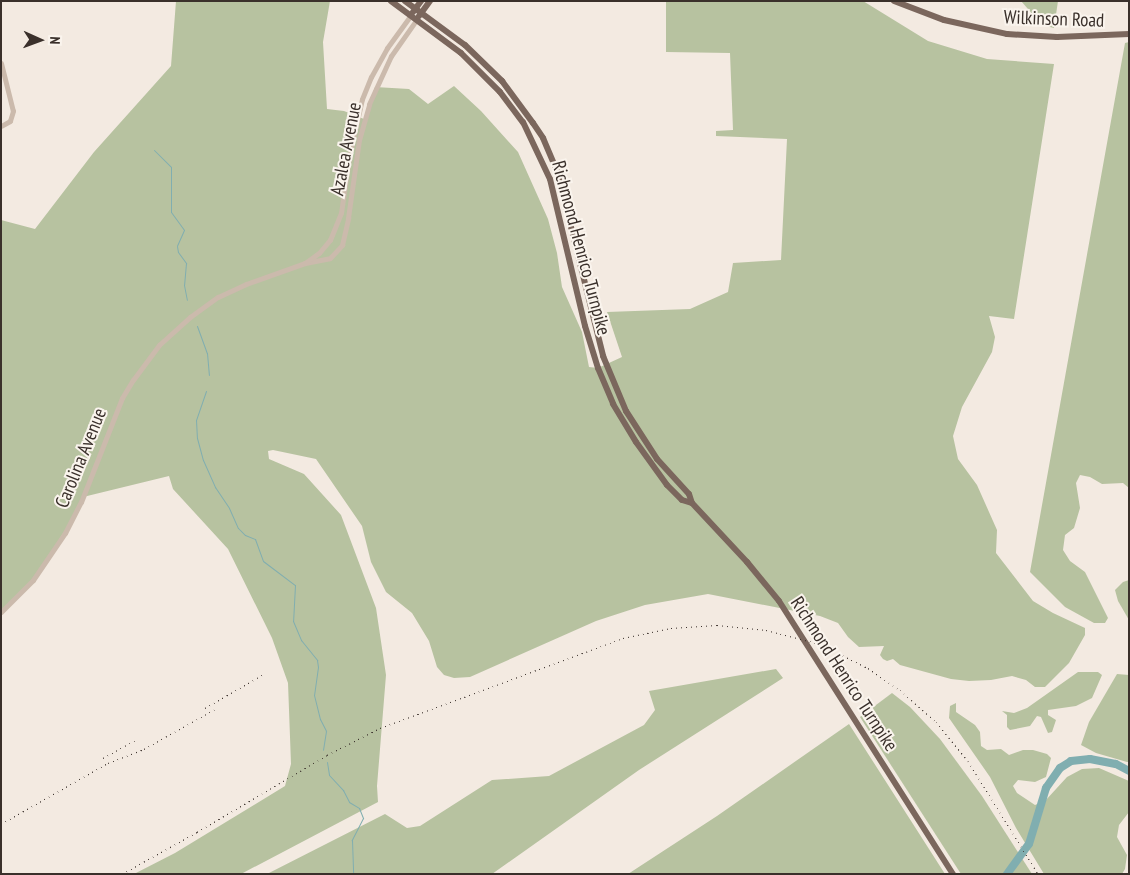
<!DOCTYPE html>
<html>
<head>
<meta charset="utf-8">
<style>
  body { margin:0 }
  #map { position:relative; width:1130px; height:875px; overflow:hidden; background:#f3eae1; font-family:"PT Sans Narrow",sans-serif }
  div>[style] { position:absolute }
  .green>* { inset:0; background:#b7c2a0 }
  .stream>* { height:1px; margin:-0.5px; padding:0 0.5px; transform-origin:0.5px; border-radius:0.5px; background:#80aeb0 }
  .river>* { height:8px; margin:-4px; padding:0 4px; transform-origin:4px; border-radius:4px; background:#80aeb0 }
  .minor>* { height:5px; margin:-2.5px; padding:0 2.5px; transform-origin:2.5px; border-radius:2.5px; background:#cbbaac }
  .major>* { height:6px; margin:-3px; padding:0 3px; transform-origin:3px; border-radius:3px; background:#7b675d }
  .rail>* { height:1px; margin-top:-0.5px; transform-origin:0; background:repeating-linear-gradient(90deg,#3a302b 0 1px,transparent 0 5px) }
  span { translate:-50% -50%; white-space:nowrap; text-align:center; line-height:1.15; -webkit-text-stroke:4px #faf4ed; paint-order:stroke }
  .street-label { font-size:19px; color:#3a302b }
  .frame { position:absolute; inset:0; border:2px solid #3a302b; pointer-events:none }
  .north { position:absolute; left:15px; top:15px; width:50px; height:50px; -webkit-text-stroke:4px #faf4ed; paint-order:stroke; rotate:92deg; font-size:14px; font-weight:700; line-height:20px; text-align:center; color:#3a302b }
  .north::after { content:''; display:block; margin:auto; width:18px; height:22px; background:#3a302b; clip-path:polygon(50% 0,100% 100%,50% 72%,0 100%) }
</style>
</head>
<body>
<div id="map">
  <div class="green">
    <i style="clip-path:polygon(176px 1px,330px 1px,323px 42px,327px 109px,344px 111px,364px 119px,375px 87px,409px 89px,428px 104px,454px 86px,481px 111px,518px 152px,548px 219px,557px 253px,562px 287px,582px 332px,589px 367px,598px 368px,622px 357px,607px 312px,690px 309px,728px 292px,733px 263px,781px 260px,787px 139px,716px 136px,716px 131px,733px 130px,730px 53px,666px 52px,666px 1px,863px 1px,928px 41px,987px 59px,1054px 64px,1014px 319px,989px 316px,995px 337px,992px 352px,962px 407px,953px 436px,958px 459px,977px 485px,997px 530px,996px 553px,1033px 601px,1053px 613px,1085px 628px,1085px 635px,1069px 663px,1045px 687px,1035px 687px,1026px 680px,1012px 676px,991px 680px,969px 681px,951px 679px,900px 665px,893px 659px,887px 661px,883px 659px,880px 655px,884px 646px,859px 647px,848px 637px,838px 623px,820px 616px,708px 594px,645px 605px,596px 621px,470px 677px,454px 678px,444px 675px,437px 667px,429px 641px,412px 613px,386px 592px,371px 562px,362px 526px,316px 459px,273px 450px,268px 451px,269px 459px,304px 474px,341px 515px,376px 608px,386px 675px,377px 786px,378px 802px,241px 874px,134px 874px,175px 853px,285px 786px,291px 764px,288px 683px,272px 638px,228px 549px,173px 489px,169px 476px,83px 497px,73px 518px,33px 580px,1px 612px,1px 220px,35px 229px,94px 152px,171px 66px)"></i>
    <i style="clip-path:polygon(1021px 1px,1058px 1px,1054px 28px,1042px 25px)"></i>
    <i style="clip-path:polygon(1129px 42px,1129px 488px,1123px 483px,1102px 484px,1090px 477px,1080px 475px,1076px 483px,1080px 508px,1074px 528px,1065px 535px,1063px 550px,1070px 561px,1085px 572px,1108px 618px,1105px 623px,1094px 623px,1065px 607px,1030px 572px,1125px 43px)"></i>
    <i style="clip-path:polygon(1129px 580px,1129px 620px,1118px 601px,1115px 590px,1123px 582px)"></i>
    <i style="clip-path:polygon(776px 669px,783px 678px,639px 770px,492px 874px,267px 874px,385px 814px,407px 828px,420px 826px,492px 780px,549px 776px,644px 725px,655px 710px,649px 691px)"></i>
    <i style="clip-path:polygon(1078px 672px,1098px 672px,1102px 675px,1092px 698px,1076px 706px,1048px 710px,1048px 715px,1056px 720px,1052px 732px,1048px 733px,1041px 717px,1037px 716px,1030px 726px,1010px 730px,1007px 727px,1007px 715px,1002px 711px,1014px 713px,1027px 708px)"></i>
    <i style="clip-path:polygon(1117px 674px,1129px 675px,1129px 762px,1127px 762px,1096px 753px,1081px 745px,1089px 722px)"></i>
    <i style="clip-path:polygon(892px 693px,910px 707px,940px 739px,982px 796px,1032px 874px,961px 874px,860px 717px)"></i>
    <i style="clip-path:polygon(956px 703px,956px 712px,975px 725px,980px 732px,981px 746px,987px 750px,1001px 749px,1009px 755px,1023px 750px,1033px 750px,1047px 754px,1051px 758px,1046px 777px,1035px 782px,1018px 780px,1013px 786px,1017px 793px,1035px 805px,1045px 801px,1067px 777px,1082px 769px,1099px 768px,1129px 781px,1129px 812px,1119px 825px,1117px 837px,1127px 855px,1125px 869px,1122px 874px,1044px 874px,1016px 828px,990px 777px,949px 718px,950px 706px)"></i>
    <i style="clip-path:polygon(849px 724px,945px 874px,628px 874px,717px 816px)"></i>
  </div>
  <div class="stream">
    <i style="left:154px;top:150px;width:24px;rotate:45deg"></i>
    <i style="left:171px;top:167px;width:45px;rotate:90deg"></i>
    <i style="left:171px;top:212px;width:22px;rotate:54deg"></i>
    <i style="left:184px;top:230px;width:17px;rotate:114deg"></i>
    <i style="left:177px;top:246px;width:6px;rotate:81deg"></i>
    <i style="left:178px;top:252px;width:14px;rotate:54deg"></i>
    <i style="left:186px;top:263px;width:22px;rotate:95deg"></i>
    <i style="left:184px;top:285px;width:15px;rotate:79deg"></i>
    <i style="left:197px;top:326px;width:29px;rotate:70deg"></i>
    <i style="left:207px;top:353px;width:22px;rotate:85deg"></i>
    <i style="left:206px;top:391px;width:31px;rotate:109deg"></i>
    <i style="left:196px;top:420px;width:18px;rotate:87deg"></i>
    <i style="left:197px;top:438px;width:23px;rotate:75deg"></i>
    <i style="left:203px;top:460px;width:30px;rotate:66deg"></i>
    <i style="left:215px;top:487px;width:25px;rotate:56deg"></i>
    <i style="left:229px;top:508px;width:22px;rotate:66deg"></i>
    <i style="left:238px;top:528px;width:10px;rotate:45deg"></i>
    <i style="left:245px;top:535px;width:11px;rotate:22deg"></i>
    <i style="left:255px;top:539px;width:23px;rotate:70deg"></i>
    <i style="left:263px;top:561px;width:40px;rotate:37deg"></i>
    <i style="left:295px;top:585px;width:36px;rotate:93deg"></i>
    <i style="left:293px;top:621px;width:21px;rotate:67deg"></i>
    <i style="left:301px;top:640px;width:26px;rotate:51deg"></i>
    <i style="left:317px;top:660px;width:7px;rotate:82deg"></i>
    <i style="left:318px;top:667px;width:28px;rotate:98deg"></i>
    <i style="left:314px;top:695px;width:25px;rotate:76deg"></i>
    <i style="left:320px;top:719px;width:13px;rotate:63deg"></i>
    <i style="left:326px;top:731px;width:19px;rotate:99deg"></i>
    <i style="left:327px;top:762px;width:13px;rotate:81deg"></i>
    <i style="left:329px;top:775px;width:21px;rotate:47deg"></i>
    <i style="left:343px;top:790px;width:13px;rotate:63deg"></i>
    <i style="left:349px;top:802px;width:12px;rotate:31deg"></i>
    <i style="left:359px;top:808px;width:11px;rotate:68deg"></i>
    <i style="left:363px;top:818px;width:25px;rotate:117deg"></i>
    <i style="left:352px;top:840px;width:34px;rotate:88deg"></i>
  </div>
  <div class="river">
    <i style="left:1007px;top:874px;width:37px;rotate:-54deg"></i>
    <i style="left:1029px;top:844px;width:59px;rotate:-73.1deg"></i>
    <i style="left:1046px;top:788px;width:24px;rotate:-55deg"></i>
    <i style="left:1060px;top:768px;width:13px;rotate:-32deg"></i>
    <i style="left:1071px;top:761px;width:19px;rotate:-6deg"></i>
    <i style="left:1090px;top:759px;width:26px;rotate:11deg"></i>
    <i style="left:1116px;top:764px;width:15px;rotate:28deg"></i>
  </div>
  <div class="minor">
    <i style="left:1px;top:63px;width:49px;rotate:76deg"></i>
    <i style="left:13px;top:111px;width:10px;rotate:107deg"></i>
    <i style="left:10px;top:121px;width:10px;rotate:151deg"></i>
    <i style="left:305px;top:263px;width:25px;rotate:-11deg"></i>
    <i style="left:330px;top:258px;width:18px;rotate:-47deg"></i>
    <i style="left:342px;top:245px;width:28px;rotate:-77deg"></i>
    <i style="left:348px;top:218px;width:79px;rotate:-82deg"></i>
    <i style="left:359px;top:140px;width:37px;rotate:-74deg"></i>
    <i style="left:369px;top:104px;width:53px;rotate:-65.4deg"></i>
    <i style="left:391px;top:56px;width:45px;rotate:-54.9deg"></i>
    <i style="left:1px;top:612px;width:45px;rotate:-45deg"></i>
    <i style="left:33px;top:580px;width:57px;rotate:-55.8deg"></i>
    <i style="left:65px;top:533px;width:35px;rotate:-63deg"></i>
    <i style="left:81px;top:502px;width:112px;rotate:-68.5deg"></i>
    <i style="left:122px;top:398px;width:21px;rotate:-59deg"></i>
    <i style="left:133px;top:380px;width:44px;rotate:-53.4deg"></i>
    <i style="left:159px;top:345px;width:42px;rotate:-42.1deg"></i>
    <i style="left:190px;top:317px;width:34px;rotate:-36deg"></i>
    <i style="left:218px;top:297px;width:31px;rotate:-25deg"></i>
    <i style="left:246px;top:284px;width:63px;rotate:-19.6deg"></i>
    <i style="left:305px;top:263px;width:17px;rotate:-36deg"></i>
    <i style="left:319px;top:253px;width:17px;rotate:-50deg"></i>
    <i style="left:330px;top:240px;width:29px;rotate:-68deg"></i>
    <i style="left:341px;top:213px;width:57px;rotate:-81.9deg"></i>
    <i style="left:349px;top:157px;width:59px;rotate:-77.4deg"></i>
    <i style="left:362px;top:99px;width:24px;rotate:-68deg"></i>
    <i style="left:371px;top:77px;width:33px;rotate:-61deg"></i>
    <i style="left:387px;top:48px;width:41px;rotate:-54deg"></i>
  </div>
  <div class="major">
    <i style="left:391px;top:1px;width:87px;rotate:36.6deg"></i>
    <i style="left:461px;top:53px;width:55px;rotate:45deg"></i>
    <i style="left:500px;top:92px;width:38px;rotate:53deg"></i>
    <i style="left:523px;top:122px;width:63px;rotate:64.7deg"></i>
    <i style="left:550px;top:179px;width:151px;rotate:76.6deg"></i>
    <i style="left:585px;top:326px;width:44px;rotate:72.8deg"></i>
    <i style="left:598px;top:368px;width:39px;rotate:67deg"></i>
    <i style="left:613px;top:404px;width:44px;rotate:58.8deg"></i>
    <i style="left:636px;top:442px;width:53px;rotate:54.2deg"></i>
    <i style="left:667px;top:485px;width:21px;rotate:45deg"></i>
    <i style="left:682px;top:500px;width:10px;rotate:17deg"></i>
    <i style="left:405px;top:1px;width:74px;rotate:36.3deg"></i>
    <i style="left:465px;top:45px;width:52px;rotate:44.2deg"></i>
    <i style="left:502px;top:81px;width:52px;rotate:53.6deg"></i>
    <i style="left:533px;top:123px;width:18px;rotate:56deg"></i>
    <i style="left:543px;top:138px;width:36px;rotate:67deg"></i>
    <i style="left:557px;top:171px;width:191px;rotate:76deg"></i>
    <i style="left:603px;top:356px;width:60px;rotate:67.3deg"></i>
    <i style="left:626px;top:411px;width:57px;rotate:57.1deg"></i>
    <i style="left:657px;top:459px;width:47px;rotate:47.6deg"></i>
    <i style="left:689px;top:494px;width:9px;rotate:72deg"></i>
    <i style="left:692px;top:503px;width:81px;rotate:47deg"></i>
    <i style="left:747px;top:562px;width:50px;rotate:50.6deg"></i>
    <i style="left:779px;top:601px;width:324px;rotate:57.5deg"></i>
    <i style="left:894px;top:1px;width:53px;rotate:20.8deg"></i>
    <i style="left:944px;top:20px;width:65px;rotate:12.5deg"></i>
    <i style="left:1007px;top:34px;width:50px;rotate:3.4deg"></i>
    <i style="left:1057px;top:37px;width:72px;rotate:-2.4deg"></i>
    <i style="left:413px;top:12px;width:14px;rotate:-54deg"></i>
    <i style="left:419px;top:16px;width:19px;rotate:-54deg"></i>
  </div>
  <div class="rail">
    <i style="left:205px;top:708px;width:68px;rotate:-30deg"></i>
    <i style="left:103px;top:758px;width:38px;rotate:-29deg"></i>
    <i style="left:1px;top:824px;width:123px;rotate:-29.7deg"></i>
    <i style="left:108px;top:763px;width:39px;rotate:-21deg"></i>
    <i style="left:144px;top:749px;width:84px;rotate:-29.3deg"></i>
    <i style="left:122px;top:874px;width:86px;rotate:-29.2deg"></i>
    <i style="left:197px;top:832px;width:151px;rotate:-30.6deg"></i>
    <i style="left:327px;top:755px;width:59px;rotate:-27deg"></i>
    <i style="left:380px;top:728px;width:259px;rotate:-20.3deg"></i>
    <i style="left:623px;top:638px;width:49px;rotate:-11.8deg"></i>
    <i style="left:671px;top:628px;width:46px;rotate:-3.7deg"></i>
    <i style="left:717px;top:625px;width:49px;rotate:5.8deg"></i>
    <i style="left:766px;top:630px;width:56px;rotate:14.5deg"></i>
    <i style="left:820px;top:644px;width:54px;rotate:26.6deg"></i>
    <i style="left:868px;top:668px;width:39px;rotate:35deg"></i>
    <i style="left:900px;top:690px;width:48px;rotate:41.6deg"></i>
    <i style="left:936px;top:722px;width:50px;rotate:50.6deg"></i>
    <i style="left:968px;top:761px;width:133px;rotate:58.2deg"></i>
  </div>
  <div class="street-label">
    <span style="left:1054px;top:19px;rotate:2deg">Wilkinson Road</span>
    <span style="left:346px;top:149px;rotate:-79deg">Azalea Avenue</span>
    <span style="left:581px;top:248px;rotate:75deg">Richmond Henrico Turnpike</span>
    <span style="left:81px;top:458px;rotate:-68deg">Carolina Avenue</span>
    <span style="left:844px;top:674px;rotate:57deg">Richmond Henrico Turnpike</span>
  </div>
  <div class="frame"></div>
  <div class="north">N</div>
</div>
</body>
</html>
